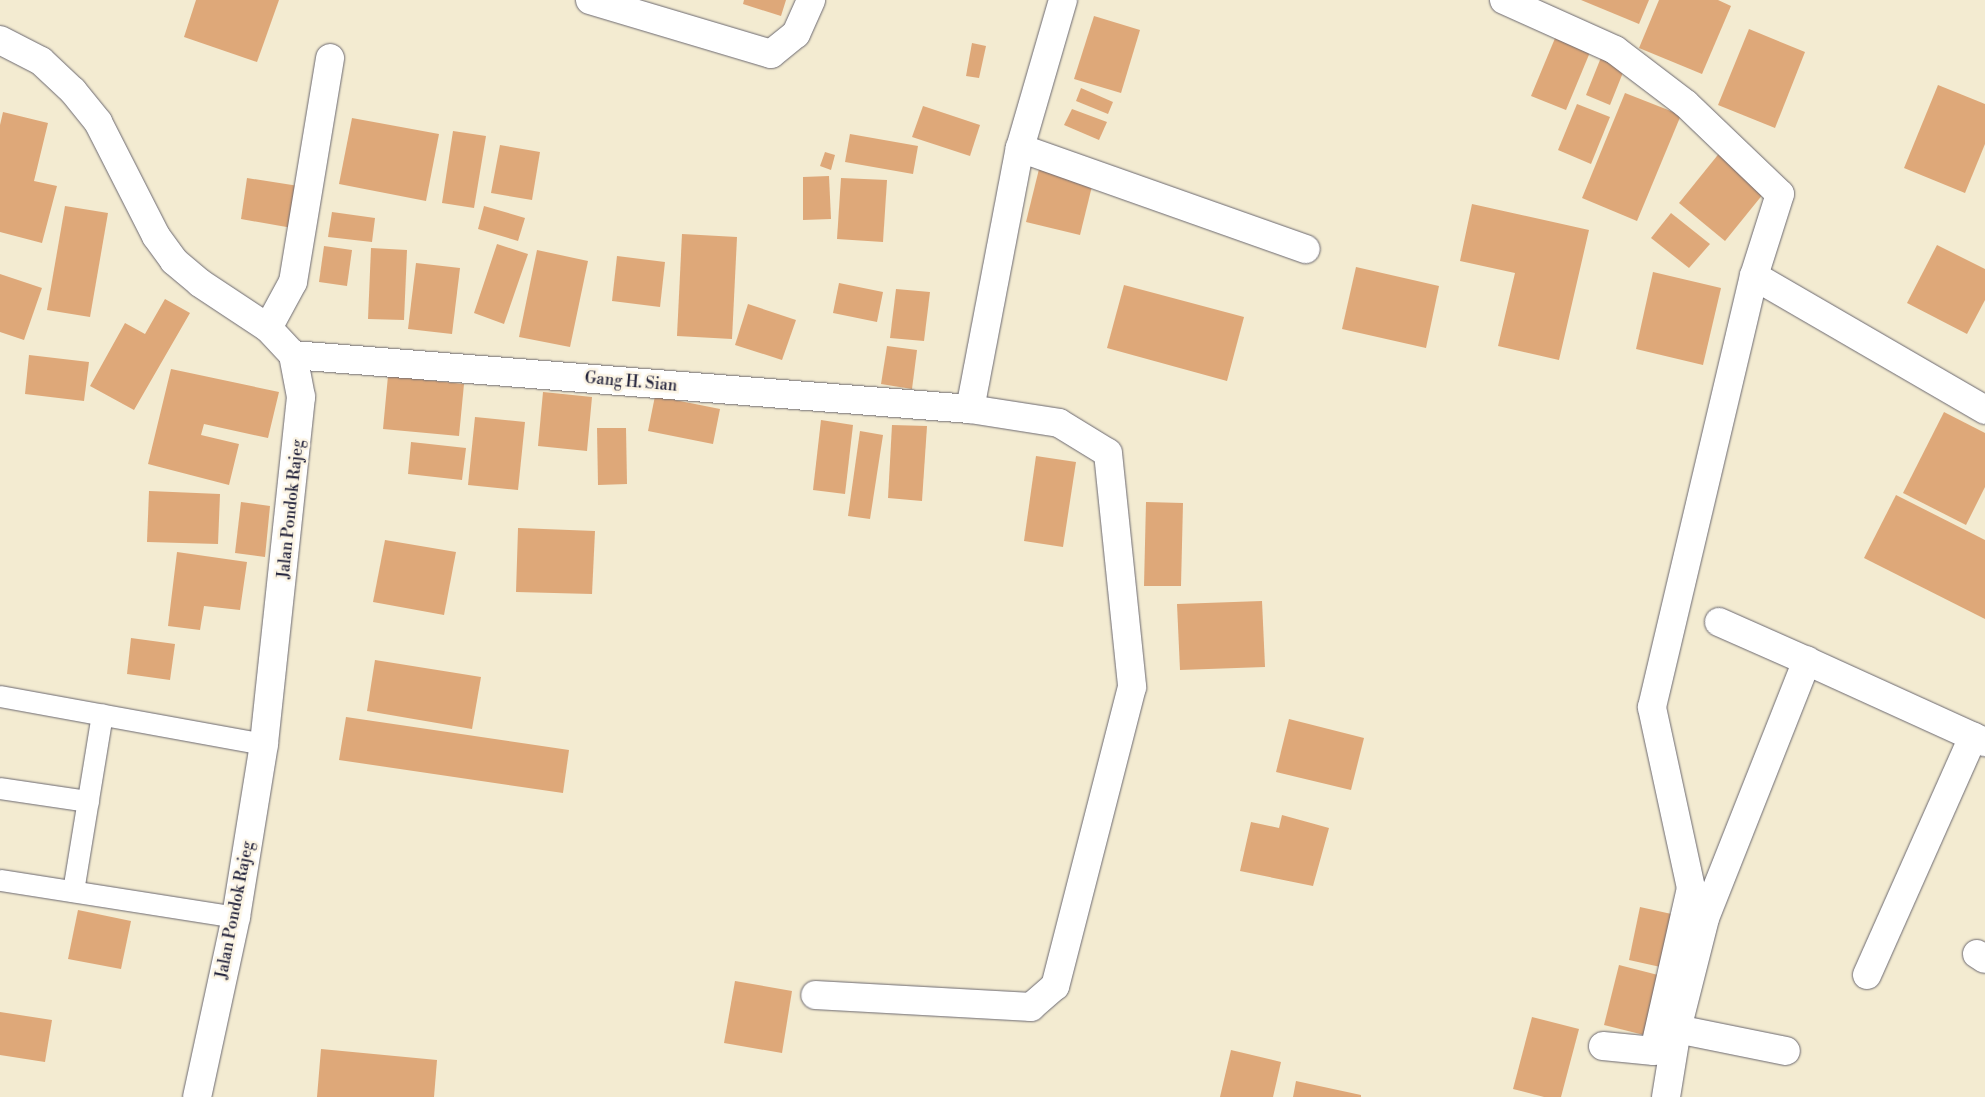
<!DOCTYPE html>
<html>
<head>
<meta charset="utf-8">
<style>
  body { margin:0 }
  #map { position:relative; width:1985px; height:1097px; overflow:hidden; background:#f3ebd1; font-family:"Libre Bodoni",serif }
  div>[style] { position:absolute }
  .building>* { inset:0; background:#dea879 }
  .roads { filter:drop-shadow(0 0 1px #6b6870) drop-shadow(0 0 1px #6b6870) }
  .lane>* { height:21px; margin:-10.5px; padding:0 10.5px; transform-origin:10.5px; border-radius:10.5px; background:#fff }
  .street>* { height:28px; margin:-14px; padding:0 14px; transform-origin:14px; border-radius:14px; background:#fff }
  .secondary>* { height:28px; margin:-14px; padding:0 14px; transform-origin:14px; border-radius:14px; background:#fff }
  span { translate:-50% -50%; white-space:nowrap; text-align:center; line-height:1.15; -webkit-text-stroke:5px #fcf5e5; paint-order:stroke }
  .street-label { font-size:16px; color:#22223b }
</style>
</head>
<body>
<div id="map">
  <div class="building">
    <i style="clip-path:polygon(196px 0,279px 0,257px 62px,184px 37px)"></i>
    <i style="clip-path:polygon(744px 0,786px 0,781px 16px,743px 4px)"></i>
    <i style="clip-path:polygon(1581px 0,1649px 0,1639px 24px)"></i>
    <i style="clip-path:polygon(1659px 0,1718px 0,1731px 6px,1702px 74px,1639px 48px)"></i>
    <i style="clip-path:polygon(1094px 16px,1140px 30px,1121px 93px,1074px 79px)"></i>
    <i style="clip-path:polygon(1749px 29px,1805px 52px,1775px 128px,1718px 105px)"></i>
    <i style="clip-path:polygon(1558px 31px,1593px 45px,1566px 110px,1531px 96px)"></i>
    <i style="clip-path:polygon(972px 43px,986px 46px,979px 78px,966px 76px)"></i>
    <i style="clip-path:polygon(1602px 55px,1626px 65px,1610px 105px,1586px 95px)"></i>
    <i style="clip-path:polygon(1938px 85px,1985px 104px,1985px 144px,1965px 193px,1904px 168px)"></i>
    <i style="clip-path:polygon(1081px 88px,1113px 102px,1108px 114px,1076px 101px)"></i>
    <i style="clip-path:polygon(1625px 93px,1681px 115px,1637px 221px,1582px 198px)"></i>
    <i style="clip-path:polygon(1577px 104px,1610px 117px,1591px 164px,1558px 150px)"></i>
    <i style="clip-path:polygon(923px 106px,980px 125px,970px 156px,912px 137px)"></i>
    <i style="clip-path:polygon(1072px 109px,1107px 122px,1099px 140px,1064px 125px)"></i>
    <i style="clip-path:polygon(3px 112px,48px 123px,34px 181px,57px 186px,42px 243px,0 232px,0 125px)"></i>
    <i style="clip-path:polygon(352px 118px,439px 134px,426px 201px,339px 184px)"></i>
    <i style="clip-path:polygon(453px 131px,486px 136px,474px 208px,442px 203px)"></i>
    <i style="clip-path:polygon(850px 134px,918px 146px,913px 174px,845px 162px)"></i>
    <i style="clip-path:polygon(500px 145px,540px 152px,532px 200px,491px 193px)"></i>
    <i style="clip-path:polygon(1721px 151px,1768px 188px,1725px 241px,1679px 203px)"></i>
    <i style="clip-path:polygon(825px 152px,835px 155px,831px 170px,820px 166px)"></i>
    <i style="clip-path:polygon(1040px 165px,1094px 178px,1080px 235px,1026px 222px)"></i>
    <i style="clip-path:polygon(829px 176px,831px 219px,803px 220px,803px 177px)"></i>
    <i style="clip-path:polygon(247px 178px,305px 187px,298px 229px,241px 219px)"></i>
    <i style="clip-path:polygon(841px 178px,887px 180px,883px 242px,837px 239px)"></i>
    <i style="clip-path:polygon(1472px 204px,1589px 230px,1559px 360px,1498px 346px,1515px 273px,1460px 261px)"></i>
    <i style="clip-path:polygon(65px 206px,108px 213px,90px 317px,47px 310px)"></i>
    <i style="clip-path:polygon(484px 206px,525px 218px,518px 241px,478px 229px)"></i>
    <i style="clip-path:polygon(332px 212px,375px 218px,372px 242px,328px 237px)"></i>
    <i style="clip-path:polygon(1671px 213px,1710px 244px,1689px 268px,1651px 238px)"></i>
    <i style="clip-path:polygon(682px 234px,737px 237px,732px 339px,677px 336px)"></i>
    <i style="clip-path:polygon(497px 244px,528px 254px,504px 324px,474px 313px)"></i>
    <i style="clip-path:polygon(1937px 245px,1985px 269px,1985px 300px,1967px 334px,1907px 303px)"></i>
    <i style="clip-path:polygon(324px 246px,352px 250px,347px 286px,319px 282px)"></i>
    <i style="clip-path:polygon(371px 248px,407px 250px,404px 320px,368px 319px)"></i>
    <i style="clip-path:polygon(537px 250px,588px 261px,570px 347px,519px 337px)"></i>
    <i style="clip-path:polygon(617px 256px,665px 262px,660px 307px,612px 301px)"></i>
    <i style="clip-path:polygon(416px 263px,460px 268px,452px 334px,408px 329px)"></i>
    <i style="clip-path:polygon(1356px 267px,1439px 286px,1426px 348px,1342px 329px)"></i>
    <i style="clip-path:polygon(1653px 272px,1721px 288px,1703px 365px,1636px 349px)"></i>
    <i style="clip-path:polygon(0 274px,42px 288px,24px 340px,0 332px)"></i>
    <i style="clip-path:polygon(839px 283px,883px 292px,877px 322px,833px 313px)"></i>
    <i style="clip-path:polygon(1124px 285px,1244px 317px,1227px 381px,1107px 348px)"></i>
    <i style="clip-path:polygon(896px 289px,930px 292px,924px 341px,890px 338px)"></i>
    <i style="clip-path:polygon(165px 299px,190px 313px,134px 410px,90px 386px,125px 323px,145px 334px)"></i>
    <i style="clip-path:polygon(748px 304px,796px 320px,782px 360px,735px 345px)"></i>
    <i style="clip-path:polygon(887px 346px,917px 350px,912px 389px,881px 384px)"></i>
    <i style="clip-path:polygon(29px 355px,89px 362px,84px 401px,25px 394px)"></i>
    <i style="clip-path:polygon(171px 369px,279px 392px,268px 438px,204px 424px,201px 435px,239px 444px,229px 485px,148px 464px)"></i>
    <i style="clip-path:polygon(388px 376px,464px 384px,459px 436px,383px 429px)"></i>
    <i style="clip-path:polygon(543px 392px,592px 397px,587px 451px,538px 446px)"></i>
    <i style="clip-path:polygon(655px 396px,720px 409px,713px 444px,648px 431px)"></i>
    <i style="clip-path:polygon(1944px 412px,1985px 433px,1985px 487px,1966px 525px,1903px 493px)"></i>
    <i style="clip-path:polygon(475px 417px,525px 422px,518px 490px,468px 485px)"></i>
    <i style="clip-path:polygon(821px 420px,853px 425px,845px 494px,813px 490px)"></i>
    <i style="clip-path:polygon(892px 425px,927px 426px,922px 501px,888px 498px)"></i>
    <i style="clip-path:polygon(597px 428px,626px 428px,627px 484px,598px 485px)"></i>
    <i style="clip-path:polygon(860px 431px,883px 435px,870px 519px,848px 516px)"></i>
    <i style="clip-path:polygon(411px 442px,466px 448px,462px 480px,408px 474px)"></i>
    <i style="clip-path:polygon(1036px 456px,1076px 462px,1063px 547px,1024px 541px)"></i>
    <i style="clip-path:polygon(149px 491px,220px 494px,218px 544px,147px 542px)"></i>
    <i style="clip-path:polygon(1896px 495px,1985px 540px,1985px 619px,1864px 558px)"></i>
    <i style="clip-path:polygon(241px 502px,270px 506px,265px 557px,235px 553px)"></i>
    <i style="clip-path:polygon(1146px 502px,1183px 503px,1181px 586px,1144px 586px)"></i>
    <i style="clip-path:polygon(518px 528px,595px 531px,592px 594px,516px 592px)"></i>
    <i style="clip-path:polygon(385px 540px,456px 552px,444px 615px,373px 602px)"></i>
    <i style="clip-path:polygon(177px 552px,247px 562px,240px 610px,204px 606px,200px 630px,168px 626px)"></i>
    <i style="clip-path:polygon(1262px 601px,1265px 667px,1180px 670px,1177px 604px)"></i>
    <i style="clip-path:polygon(131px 638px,175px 644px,170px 680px,127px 674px)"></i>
    <i style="clip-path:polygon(375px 660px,481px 677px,472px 729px,367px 711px)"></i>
    <i style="clip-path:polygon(346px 717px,569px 750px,563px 793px,339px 760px)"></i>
    <i style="clip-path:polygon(1289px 719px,1364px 738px,1351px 790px,1276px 772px)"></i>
    <i style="clip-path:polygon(1282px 815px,1329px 828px,1313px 886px,1240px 871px,1251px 822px,1279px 828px)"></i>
    <i style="clip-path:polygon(1640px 907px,1676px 915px,1665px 968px,1629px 960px)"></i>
    <i style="clip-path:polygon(78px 910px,131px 921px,121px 969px,68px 959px)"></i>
    <i style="clip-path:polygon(1619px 965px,1658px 975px,1644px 1035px,1604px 1025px)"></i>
    <i style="clip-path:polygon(735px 981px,792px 991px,782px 1053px,724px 1043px)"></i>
    <i style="clip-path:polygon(0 1012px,52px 1020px,45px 1062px,0 1055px)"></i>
    <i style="clip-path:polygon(1532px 1017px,1579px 1029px,1561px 1097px,1544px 1097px,1513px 1089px)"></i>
    <i style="clip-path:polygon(321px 1049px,437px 1060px,434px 1097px,317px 1097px)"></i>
    <i style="clip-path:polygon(1231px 1050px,1281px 1062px,1273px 1097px,1220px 1097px)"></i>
    <i style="clip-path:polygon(1296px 1081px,1361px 1095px,1361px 1097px,1293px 1097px)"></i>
  </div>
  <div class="roads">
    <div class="lane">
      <i style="left:0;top:696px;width:268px;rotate:10.3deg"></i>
      <i style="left:0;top:788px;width:89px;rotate:8.4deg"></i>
      <i style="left:0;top:880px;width:239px;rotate:8.9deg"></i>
      <i style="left:73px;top:891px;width:179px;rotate:-80.7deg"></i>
    </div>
    <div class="street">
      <i style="left:590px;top:0;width:189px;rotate:16.6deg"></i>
      <i style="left:771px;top:54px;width:32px;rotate:-39deg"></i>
      <i style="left:796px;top:34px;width:37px;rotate:-66deg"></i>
      <i style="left:1063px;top:0;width:154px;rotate:106.2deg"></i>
      <i style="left:1020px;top:148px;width:303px;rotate:19.5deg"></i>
      <i style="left:1504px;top:0;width:122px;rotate:24.2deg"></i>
      <i style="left:1615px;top:50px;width:89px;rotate:37.3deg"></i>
      <i style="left:1686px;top:104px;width:130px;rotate:43.8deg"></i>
      <i style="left:1780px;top:194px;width:86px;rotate:107.6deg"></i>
      <i style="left:1754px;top:276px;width:267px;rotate:30.1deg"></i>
      <i style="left:268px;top:328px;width:52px;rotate:-61.5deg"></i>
      <i style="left:293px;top:282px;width:227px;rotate:-80.6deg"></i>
      <i style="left:293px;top:355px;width:679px;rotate:4.56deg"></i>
      <i style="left:970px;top:409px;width:90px;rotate:8.9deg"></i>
      <i style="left:1059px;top:423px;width:57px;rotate:31.5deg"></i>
      <i style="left:1108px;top:453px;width:235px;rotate:84.1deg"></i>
      <i style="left:1132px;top:687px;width:309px;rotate:104.4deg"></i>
      <i style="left:1055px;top:986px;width:32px;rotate:139deg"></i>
      <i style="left:1031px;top:1007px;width:216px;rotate:-176.8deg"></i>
      <i style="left:970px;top:409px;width:266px;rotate:-79.2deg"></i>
      <i style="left:1719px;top:622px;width:96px;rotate:23.9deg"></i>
      <i style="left:1977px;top:954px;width:9px;rotate:32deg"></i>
      <i style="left:1867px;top:975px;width:261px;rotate:-66deg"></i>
      <i style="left:1677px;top:1029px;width:111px;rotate:11.4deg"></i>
      <i style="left:1603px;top:1046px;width:51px;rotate:5.6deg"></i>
      <i style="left:1654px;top:1051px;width:167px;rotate:-77.2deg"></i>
      <i style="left:1691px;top:888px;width:185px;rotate:-102.2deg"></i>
      <i style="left:1652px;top:707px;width:443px;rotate:-76.7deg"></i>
      <i style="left:1666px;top:1097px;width:69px;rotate:-80.8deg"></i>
      <i style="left:1677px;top:1029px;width:114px;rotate:-75.8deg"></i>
      <i style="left:1705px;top:918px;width:277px;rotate:-68.4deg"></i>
      <i style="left:1807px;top:661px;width:196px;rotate:24.5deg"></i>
    </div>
    <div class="secondary">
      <i style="left:0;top:40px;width:46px;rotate:27.1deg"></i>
      <i style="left:41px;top:61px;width:44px;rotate:43.2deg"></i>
      <i style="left:73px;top:91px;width:40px;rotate:51deg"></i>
      <i style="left:98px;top:122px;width:128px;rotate:63deg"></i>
      <i style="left:156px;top:236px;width:31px;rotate:54deg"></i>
      <i style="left:174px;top:261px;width:34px;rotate:40deg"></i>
      <i style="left:200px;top:283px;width:82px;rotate:33.5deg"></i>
      <i style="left:268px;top:328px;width:37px;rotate:47deg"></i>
      <i style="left:293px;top:355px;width:43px;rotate:79.2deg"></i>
      <i style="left:301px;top:397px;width:349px;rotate:96.1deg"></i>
      <i style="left:264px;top:744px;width:175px;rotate:99.2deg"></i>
      <i style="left:236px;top:917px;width:184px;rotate:102.2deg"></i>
    </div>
  </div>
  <div class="street-label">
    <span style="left:631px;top:382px;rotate:5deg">Gang H. Sian</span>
    <span style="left:291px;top:509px;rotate:-84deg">Jalan Pondok Rajeg</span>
    <span style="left:235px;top:910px;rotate:-79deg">Jalan Pondok Rajeg</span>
  </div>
</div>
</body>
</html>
